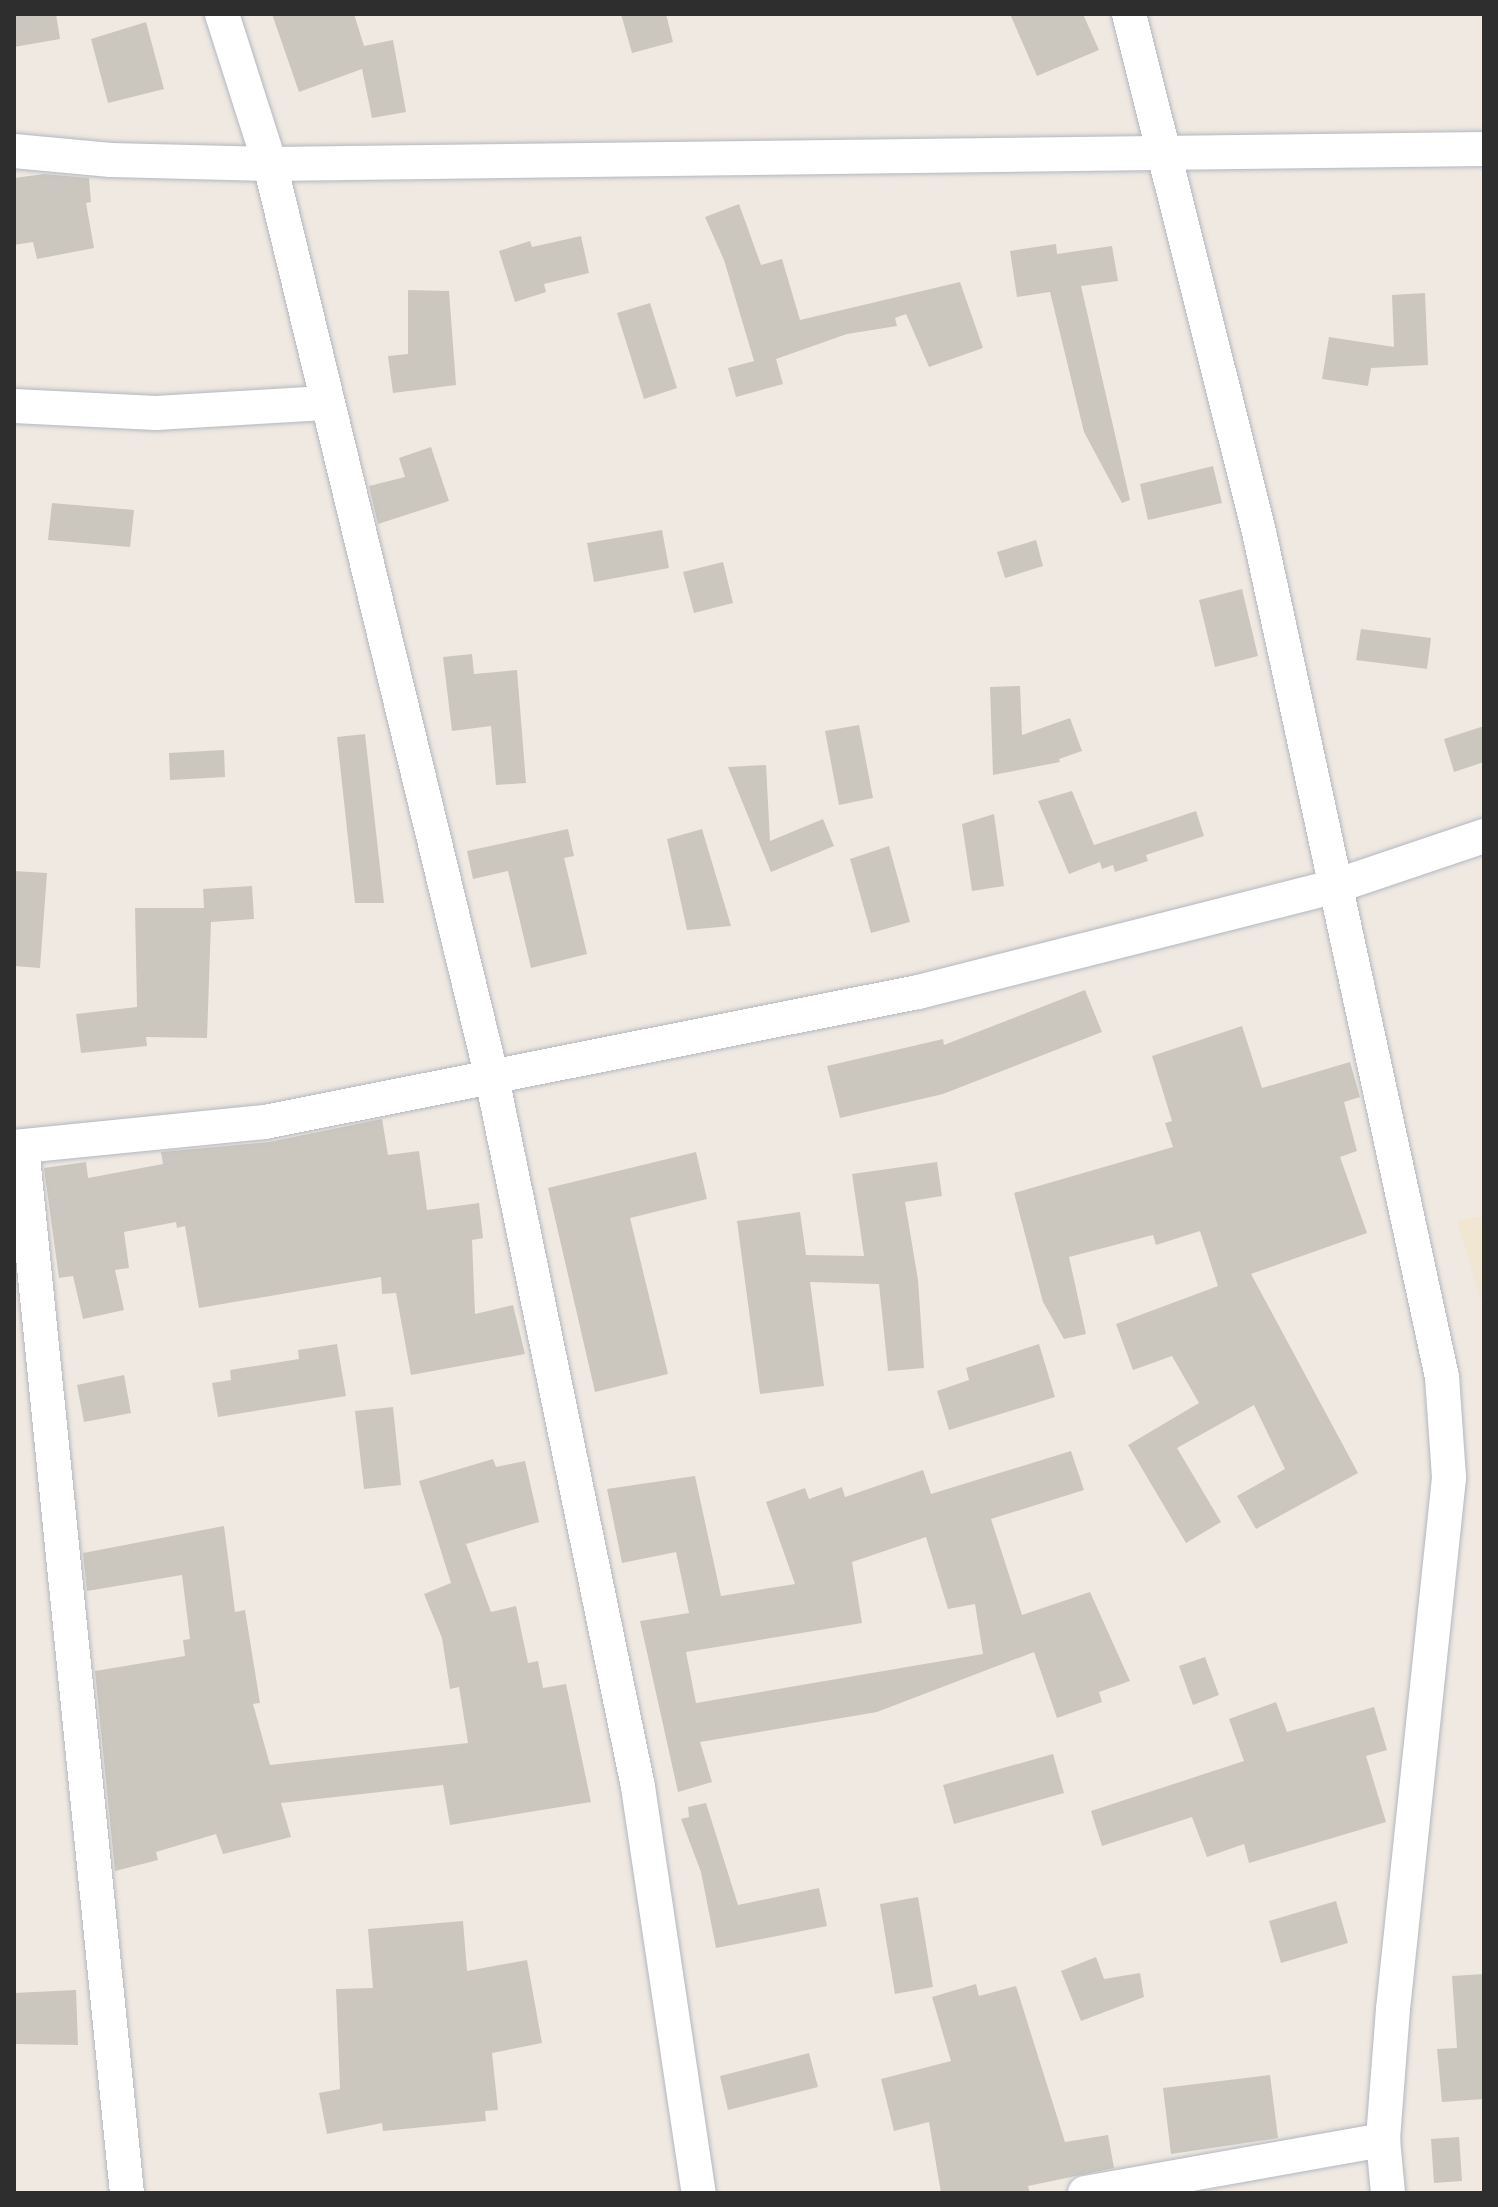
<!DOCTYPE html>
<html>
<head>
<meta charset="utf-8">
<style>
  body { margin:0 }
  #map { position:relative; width:1498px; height:2207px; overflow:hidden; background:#efe9e1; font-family:Commissioner,sans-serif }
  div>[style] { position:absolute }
  .education>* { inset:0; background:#f0e6d1 }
  .building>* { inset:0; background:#cbc7bf }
  .roads { filter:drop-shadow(0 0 2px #b4b7c1) drop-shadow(0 0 2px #b4b7c1) }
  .minor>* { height:34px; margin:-17px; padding:0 17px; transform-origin:17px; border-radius:17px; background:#fff }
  span { translate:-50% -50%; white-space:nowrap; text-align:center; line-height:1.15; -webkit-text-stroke:6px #fff; paint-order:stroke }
  .frame { position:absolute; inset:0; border:16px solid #2e2e2e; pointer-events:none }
</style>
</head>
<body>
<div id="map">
  <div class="education">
    <i style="clip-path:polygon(1484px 1216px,1484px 1310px,1457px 1220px)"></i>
  </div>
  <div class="building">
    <i style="clip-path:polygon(14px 14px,56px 14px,60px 39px,14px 47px)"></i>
    <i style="clip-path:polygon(272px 14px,354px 14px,364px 46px,393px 40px,406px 112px,372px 118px,362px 69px,299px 92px)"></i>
    <i style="clip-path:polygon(621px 14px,666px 14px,673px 42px,632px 53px)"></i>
    <i style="clip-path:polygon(1010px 14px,1083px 14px,1099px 50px,1037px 76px)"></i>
    <i style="clip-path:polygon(146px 22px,164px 89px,108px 103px,91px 39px)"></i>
    <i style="clip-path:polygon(44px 174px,89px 178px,91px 202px,86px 203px,94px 248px,37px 259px,33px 242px,14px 245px,14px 178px)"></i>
    <i style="clip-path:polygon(739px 204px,761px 265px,782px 259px,800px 320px,960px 282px,983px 348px,929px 367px,906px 314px,895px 318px,897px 326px,847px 334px,776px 359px,783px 384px,736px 397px,728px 368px,754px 361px,724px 260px,705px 217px)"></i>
    <i style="clip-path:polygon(581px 236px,589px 273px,544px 284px,546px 292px,515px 302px,499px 251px,530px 241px,532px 247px)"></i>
    <i style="clip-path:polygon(1056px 244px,1057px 254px,1112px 246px,1118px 281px,1081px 286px,1130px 500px,1122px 503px,1084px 432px,1050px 292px,1017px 297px,1010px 251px)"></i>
    <i style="clip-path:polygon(408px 290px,449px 291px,456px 385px,393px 393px,388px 356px,408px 354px)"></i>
    <i style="clip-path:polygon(1425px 293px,1428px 365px,1371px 368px,1368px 386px,1322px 379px,1329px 337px,1394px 347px,1392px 295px)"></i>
    <i style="clip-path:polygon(650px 303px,677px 388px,644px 399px,617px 313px)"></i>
    <i style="clip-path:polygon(431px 447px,449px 501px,378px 524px,369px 486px,405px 477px,399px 458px)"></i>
    <i style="clip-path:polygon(1213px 466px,1222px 503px,1148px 520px,1140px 484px)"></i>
    <i style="clip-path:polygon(52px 503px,134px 510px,130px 547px,48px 540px)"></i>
    <i style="clip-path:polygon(662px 530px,669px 568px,594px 582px,587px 543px)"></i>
    <i style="clip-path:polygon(1036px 540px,1043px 566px,1005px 578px,997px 552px)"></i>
    <i style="clip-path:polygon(723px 562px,733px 603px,694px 613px,683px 572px)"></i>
    <i style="clip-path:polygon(1242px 589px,1258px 656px,1215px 667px,1199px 600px)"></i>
    <i style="clip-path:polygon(1361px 629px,1431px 638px,1427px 669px,1356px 660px)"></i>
    <i style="clip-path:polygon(472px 654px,474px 674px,517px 670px,526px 783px,496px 785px,491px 726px,452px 731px,443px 657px)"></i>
    <i style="clip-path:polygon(1020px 686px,1022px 735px,1070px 718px,1082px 751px,1059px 759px,1060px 762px,993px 775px,990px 687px)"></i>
    <i style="clip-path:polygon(859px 725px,873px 798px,839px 805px,825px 731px)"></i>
    <i style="clip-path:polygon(1484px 726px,1484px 762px,1454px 772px,1444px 739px)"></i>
    <i style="clip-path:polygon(365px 734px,384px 903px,355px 903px,337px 737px)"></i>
    <i style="clip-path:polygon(224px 750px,225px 777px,170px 780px,169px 753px)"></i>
    <i style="clip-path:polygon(766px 765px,770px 841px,823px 819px,834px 846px,771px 872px,728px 767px)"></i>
    <i style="clip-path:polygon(1072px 791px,1096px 850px,1094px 845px,1196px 811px,1204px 836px,1146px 855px,1148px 861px,1115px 872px,1113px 865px,1102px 869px,1100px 862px,1069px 874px,1038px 801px)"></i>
    <i style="clip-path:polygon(994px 814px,1004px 886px,972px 891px,962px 824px)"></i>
    <i style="clip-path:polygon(568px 829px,574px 856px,564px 858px,587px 954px,531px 968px,508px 871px,473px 879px,467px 851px)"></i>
    <i style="clip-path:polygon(702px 829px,731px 926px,687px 930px,667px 839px)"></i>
    <i style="clip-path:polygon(889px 846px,910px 922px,871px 933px,850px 859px)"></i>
    <i style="clip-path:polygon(14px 871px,47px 873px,40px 968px,14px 966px)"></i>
    <i style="clip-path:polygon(252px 886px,254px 919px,211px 922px,207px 1038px,146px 1037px,147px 1046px,81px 1053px,76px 1014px,137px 1007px,135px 908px,204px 908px,203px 889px)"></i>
    <i style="clip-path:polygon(1085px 990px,1102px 1032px,943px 1094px,840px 1118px,827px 1066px,943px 1039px,944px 1045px)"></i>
    <i style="clip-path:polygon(1242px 1026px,1262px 1088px,1350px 1062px,1360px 1097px,1344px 1102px,1357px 1151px,1340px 1157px,1367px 1233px,1251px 1274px,1358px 1473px,1256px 1529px,1237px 1496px,1285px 1469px,1254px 1405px,1177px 1448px,1221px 1522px,1186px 1543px,1128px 1445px,1199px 1403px,1172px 1356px,1133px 1370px,1116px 1324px,1218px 1286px,1200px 1231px,1156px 1245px,1153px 1235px,1069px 1257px,1086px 1334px,1064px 1339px,1043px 1302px,1014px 1193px,1173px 1147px,1165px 1123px,1172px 1121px,1152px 1056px)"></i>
    <i style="clip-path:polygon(382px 1119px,388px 1155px,419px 1151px,427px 1210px,479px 1203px,483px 1238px,472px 1240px,475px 1314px,513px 1305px,525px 1354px,411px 1375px,396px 1293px,382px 1294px,381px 1277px,199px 1308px,185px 1226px,177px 1228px,176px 1222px,124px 1232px,129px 1268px,115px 1270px,124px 1310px,83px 1319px,73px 1276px,59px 1278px,44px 1168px,86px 1162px,88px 1178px,163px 1164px,161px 1152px,269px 1142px)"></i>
    <i style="clip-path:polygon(696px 1152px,707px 1199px,630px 1218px,668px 1374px,595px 1392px,548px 1188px)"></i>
    <i style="clip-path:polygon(937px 1162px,942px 1196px,905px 1202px,918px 1280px,924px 1368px,888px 1371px,879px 1284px,810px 1282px,824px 1386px,760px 1394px,737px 1221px,800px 1212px,806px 1255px,864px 1256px,852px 1174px)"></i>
    <i style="clip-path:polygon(337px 1344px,346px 1396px,218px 1417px,212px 1383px,231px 1380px,230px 1370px,299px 1359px,298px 1350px)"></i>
    <i style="clip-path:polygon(1039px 1344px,1055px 1397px,949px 1430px,937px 1391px,969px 1380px,966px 1368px)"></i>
    <i style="clip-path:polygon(124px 1375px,131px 1413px,84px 1422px,77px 1385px)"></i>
    <i style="clip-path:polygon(393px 1407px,401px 1485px,364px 1489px,355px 1411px)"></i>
    <i style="clip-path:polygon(evenodd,1071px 1451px,1084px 1490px,991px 1519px,1022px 1615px,1090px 1592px,1130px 1681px,1099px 1692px,1102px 1702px,1057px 1718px,1034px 1652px,877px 1712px,700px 1742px,712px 1782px,678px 1792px,640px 1621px,689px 1613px,676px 1552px,622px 1563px,607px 1489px,695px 1476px,721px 1596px,795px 1584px,766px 1502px,805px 1488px,809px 1499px,842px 1487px,845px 1497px,923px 1470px,931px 1494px,1071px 1451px,926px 1537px,948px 1609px,975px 1604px,983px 1654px,696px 1703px,686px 1652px,862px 1623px,852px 1562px,926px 1537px)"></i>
    <i style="clip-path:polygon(493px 1459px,496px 1467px,525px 1461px,539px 1522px,466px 1544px,491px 1612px,516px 1606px,528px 1663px,538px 1661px,543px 1688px,566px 1684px,591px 1802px,450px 1825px,443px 1785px,281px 1803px,291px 1837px,223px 1854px,216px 1834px,156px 1852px,158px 1860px,115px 1871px,95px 1671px,185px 1656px,183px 1640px,190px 1639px,182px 1575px,87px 1591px,83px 1553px,224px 1526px,235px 1612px,245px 1610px,260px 1703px,253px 1704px,270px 1765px,468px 1743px,459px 1687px,450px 1689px,442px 1638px,424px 1594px,451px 1583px,419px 1481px)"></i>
    <i style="clip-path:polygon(1205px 1657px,1219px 1695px,1193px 1705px,1179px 1666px)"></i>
    <i style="clip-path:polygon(1276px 1702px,1287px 1732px,1374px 1707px,1387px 1750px,1366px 1756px,1386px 1822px,1249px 1863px,1244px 1844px,1207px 1857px,1192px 1817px,1102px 1846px,1091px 1811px,1244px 1761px,1229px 1719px)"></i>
    <i style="clip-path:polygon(1053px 1754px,1064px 1793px,954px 1824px,943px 1785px)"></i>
    <i style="clip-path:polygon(706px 1803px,738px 1905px,819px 1888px,827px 1926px,716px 1948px,701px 1872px,681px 1819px,689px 1817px,688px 1807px)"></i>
    <i style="clip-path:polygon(918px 1897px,933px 1987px,895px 1994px,880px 1904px)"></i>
    <i style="clip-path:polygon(1336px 1901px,1348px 1943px,1281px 1963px,1269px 1921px)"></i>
    <i style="clip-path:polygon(463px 1921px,467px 1971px,527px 1960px,542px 2043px,492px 2053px,498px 2110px,485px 2111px,486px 2121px,383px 2131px,382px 2123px,327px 2134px,319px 2093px,340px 2089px,336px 1989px,373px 1988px,368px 1929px)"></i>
    <i style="clip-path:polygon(1096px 1957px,1104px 1979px,1140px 1973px,1144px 1997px,1081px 2021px,1061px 1971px)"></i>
    <i style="clip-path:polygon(1484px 1974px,1484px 2099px,1442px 2102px,1437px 2049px,1457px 2048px,1452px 1976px)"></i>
    <i style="clip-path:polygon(976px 1984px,979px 1996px,1016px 1986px,1065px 2142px,1108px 2135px,1114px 2168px,1028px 2186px,1030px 2193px,941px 2193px,929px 2122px,894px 2131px,881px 2079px,951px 2061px,932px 1997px)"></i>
    <i style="clip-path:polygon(76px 1990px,78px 2045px,14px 2044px,14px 1993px)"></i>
    <i style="clip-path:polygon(809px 2053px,818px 2087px,728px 2110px,720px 2076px)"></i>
    <i style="clip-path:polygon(1270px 2075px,1278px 2138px,1171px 2154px,1163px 2088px)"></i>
    <i style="clip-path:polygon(1459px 2137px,1462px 2181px,1434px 2183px,1431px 2139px)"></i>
  </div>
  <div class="roads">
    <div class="minor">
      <i style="left:222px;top:14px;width:157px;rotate:72.3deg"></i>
      <i style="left:270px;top:164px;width:941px;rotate:76.35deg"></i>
      <i style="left:492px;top:1078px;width:724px;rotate:78.36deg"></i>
      <i style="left:638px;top:1787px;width:411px;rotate:81.5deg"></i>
      <i style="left:1129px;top:14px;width:534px;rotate:75.91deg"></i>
      <i style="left:1259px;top:532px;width:865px;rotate:77.78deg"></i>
      <i style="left:1442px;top:1377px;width:101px;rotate:86deg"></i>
      <i style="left:1449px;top:1478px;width:534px;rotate:96.02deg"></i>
      <i style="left:1393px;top:2009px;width:131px;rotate:94.4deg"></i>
      <i style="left:1383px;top:2140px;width:53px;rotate:84.6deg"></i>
      <i style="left:14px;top:151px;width:97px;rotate:5.3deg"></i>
      <i style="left:111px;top:160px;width:159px;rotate:1.4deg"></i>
      <i style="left:270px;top:164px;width:1214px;rotate:-0.71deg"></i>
      <i style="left:14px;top:406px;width:142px;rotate:2.8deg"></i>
      <i style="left:156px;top:413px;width:169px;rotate:-3.4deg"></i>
      <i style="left:14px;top:1147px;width:252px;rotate:-5.7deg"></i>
      <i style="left:265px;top:1122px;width:666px;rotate:-11.26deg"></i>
      <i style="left:918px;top:992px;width:431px;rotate:-14.2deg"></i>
      <i style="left:1336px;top:886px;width:156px;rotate:-18.7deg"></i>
      <i style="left:22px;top:1147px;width:1051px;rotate:84.27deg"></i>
      <i style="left:1085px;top:2193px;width:303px;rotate:-10.1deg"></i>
    </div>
  </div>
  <div class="frame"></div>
</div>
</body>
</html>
